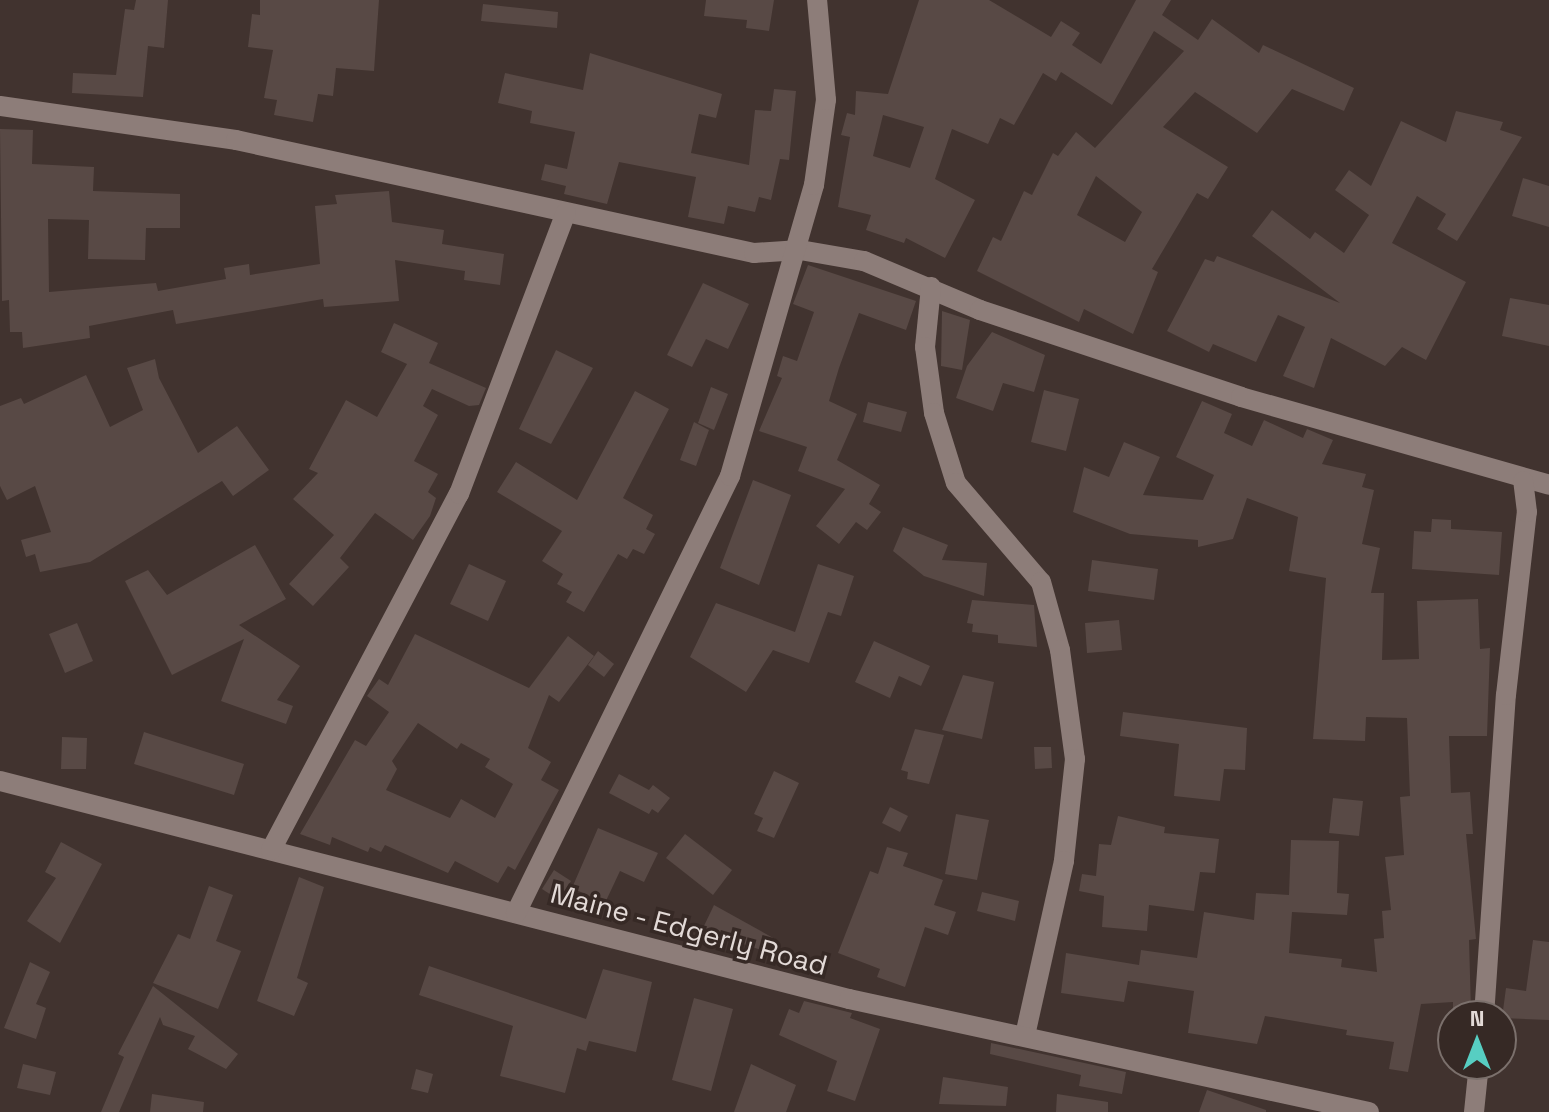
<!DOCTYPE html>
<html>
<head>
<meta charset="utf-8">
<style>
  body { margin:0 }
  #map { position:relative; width:1549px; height:1112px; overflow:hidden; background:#41332f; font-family:"Space Grotesk",sans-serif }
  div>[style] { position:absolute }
  .building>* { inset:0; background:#584945 }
  .street>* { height:20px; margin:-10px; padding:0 10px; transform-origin:10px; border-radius:10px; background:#8d7d79 }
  span { translate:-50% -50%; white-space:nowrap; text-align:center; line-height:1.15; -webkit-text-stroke:7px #362925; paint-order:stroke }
  .street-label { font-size:28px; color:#e3dad7 }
  .north { position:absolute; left:1437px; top:1000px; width:80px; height:80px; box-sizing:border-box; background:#362925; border:2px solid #7b706c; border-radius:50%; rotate:0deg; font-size:22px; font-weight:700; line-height:32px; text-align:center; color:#e3dad7 }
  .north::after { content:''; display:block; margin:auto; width:28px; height:36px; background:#57cec2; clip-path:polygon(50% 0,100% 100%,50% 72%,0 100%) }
</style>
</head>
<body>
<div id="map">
  <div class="building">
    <i style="clip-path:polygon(136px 0,168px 0,164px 48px,148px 46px,143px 97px,72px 93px,73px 73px,116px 75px,125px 9px,134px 10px)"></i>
    <i style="clip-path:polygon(260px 0,379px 0,374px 71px,336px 68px,333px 96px,318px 94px,313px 122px,274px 115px,277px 100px,264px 98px,273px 50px,248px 47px,252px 14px,260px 15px)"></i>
    <i style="clip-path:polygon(706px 0,774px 0,769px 31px,746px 28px,747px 20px,704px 16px)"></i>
    <i style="clip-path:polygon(evenodd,919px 0,989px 0,1051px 37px,1061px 21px,1080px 33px,1072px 45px,1101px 64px,1136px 0,1171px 0,1162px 15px,1198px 40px,1212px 19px,1259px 53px,1263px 45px,1354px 88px,1344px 111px,1292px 89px,1257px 133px,1195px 92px,1163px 127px,1228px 167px,1208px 199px,1197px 193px,1152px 269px,1158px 272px,1133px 334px,1084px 309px,1079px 322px,977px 271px,993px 237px,1001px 241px,1024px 191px,1032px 195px,1053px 153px,1058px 156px,1076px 132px,1095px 148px,1184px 51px,1154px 31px,1112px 105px,1061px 72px,1056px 81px,1043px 73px,1014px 125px,1000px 118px,988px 144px,952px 129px,935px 179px,975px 200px,945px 258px,906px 238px,904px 243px,866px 230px,871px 215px,838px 207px,850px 137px,841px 135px,847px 113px,855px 115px,856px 91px,888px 94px,919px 0,883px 115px,924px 127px,910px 168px,873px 156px,883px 115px,919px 0,1096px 176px,1142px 212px,1125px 242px,1077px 215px,1096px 176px)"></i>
    <i style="clip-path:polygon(483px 4px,558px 12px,557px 28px,481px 21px)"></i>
    <i style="clip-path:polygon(590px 53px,722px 94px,716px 118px,699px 114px,691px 153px,749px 165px,755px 110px,771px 111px,774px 89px,796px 91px,789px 160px,780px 159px,771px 200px,759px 197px,755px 212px,728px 206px,724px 224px,688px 217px,696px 177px,619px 162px,607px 204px,564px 194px,566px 186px,541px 180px,545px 164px,567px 169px,575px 132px,530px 123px,532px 111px,498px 103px,505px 73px,583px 90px)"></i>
    <i style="clip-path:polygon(1456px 111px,1503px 122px,1500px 130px,1522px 137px,1457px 241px,1437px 229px,1446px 214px,1417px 196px,1392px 243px,1466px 282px,1426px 360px,1402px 347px,1385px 366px,1331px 338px,1314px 388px,1283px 376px,1305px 327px,1278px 315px,1256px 362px,1213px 344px,1209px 352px,1167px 331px,1205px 259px,1214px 262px,1217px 256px,1340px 303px,1252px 236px,1272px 210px,1310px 239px,1315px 232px,1344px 253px,1369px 215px,1335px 190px,1349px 170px,1371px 186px,1401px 121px,1446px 142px)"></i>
    <i style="clip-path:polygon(0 129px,33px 130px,32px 164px,94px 167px,93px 191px,180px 194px,180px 228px,146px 228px,145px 260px,88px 259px,89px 220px,48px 219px,49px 292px,156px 283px,158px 291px,226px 279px,224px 268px,249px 264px,250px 275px,320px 264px,315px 206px,337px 204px,335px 195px,389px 191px,392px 222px,444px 230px,442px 244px,504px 254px,500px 285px,464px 280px,465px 271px,395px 260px,399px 301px,324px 307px,323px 299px,176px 324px,173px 310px,89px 326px,90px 338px,23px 348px,22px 332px,10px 332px,9px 300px,2px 301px)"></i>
    <i style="clip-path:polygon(1523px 178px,1549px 186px,1549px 227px,1512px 216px)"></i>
    <i style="clip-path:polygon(808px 265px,916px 301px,906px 330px,859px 313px,839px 368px,829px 401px,857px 414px,837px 460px,880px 485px,869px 504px,881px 512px,867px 530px,856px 522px,839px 544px,816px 526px,845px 489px,798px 471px,807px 447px,759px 431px,782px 378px,777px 376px,783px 356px,797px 361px,814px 312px,793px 304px)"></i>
    <i style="clip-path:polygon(703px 283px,749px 304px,728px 349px,706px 339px,692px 367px,667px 355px)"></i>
    <i style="clip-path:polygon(1510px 298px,1549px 305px,1549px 346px,1502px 336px)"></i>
    <i style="clip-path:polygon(942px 311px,970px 320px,962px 370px,941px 366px)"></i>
    <i style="clip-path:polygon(394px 323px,438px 343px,429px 363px,486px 388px,479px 405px,469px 406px,432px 389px,423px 406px,438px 415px,414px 461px,438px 474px,428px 492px,436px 498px,430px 516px,413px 540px,375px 513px,340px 558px,349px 567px,313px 606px,289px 584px,334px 535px,293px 499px,318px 473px,309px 469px,346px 400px,377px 417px,407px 364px,381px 352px)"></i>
    <i style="clip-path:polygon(992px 332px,1045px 355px,1034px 392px,1003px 383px,993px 411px,956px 398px,967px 366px)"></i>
    <i style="clip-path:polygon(556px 350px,593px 368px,551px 444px,519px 429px)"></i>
    <i style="clip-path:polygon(155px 359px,159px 378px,198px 453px,237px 426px,269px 470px,233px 496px,222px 481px,90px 562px,40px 572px,35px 554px,26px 557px,21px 540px,51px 532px,35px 486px,7px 500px,0 486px,0 406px,21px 398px,24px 404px,86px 375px,110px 427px,143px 410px,127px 368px)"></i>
    <i style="clip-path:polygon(711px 387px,728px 394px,714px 430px,698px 423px)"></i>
    <i style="clip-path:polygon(1044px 390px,1079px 399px,1066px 451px,1031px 442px)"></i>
    <i style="clip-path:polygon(635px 391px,669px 409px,623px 498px,653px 515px,646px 529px,655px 534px,644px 554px,633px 549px,627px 559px,618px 554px,584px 612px,566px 602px,572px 592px,557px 584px,563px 574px,542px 561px,562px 531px,497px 492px,516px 462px,577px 500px)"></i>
    <i style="clip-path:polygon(1202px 401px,1232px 414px,1224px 433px,1252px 446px,1264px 420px,1303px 438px,1307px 429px,1333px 440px,1322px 464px,1366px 474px,1362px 487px,1374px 490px,1362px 544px,1380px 548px,1371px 593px,1384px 593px,1382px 660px,1419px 659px,1417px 601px,1478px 599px,1480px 649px,1490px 648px,1487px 736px,1449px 736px,1451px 793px,1470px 792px,1473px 834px,1466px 834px,1476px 939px,1469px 940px,1471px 1011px,1453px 1012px,1453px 1002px,1421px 1004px,1408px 1072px,1389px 1069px,1394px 1042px,1346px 1035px,1347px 1030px,1265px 1016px,1257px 1044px,1188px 1033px,1194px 991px,1128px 981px,1124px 1002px,1061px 993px,1066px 953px,1139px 965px,1141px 950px,1197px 958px,1204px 912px,1254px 920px,1256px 893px,1289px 895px,1291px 840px,1339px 841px,1337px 893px,1349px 894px,1347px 915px,1292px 912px,1289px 953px,1342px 959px,1341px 967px,1377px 972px,1374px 939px,1384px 938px,1382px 911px,1391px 910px,1385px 857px,1404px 855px,1400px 797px,1410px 796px,1407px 718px,1366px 717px,1365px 741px,1313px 739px,1326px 578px,1289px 571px,1298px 517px,1247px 498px,1233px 539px,1198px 547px,1198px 540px,1130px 534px,1073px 512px,1084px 467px,1109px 477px,1124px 442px,1160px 457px,1143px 495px,1203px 500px,1214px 475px,1176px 457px)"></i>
    <i style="clip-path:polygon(868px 402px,907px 412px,901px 432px,863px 422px)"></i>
    <i style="clip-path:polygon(694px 422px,709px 430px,696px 466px,680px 460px)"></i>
    <i style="clip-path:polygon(753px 480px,791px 495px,759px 585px,720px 568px)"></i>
    <i style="clip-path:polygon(1432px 519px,1451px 520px,1451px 529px,1502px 532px,1499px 575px,1412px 569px,1414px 531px,1431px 532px)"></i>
    <i style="clip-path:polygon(903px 527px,948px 545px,942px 560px,987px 563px,984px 596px,924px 576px,893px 551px)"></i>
    <i style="clip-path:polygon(255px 545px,286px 599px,239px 625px,300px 666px,277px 700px,293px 706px,286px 724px,221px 701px,244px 639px,172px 675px,125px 581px,148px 570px,167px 595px)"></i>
    <i style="clip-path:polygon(1092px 560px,1158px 569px,1154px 600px,1088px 591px)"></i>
    <i style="clip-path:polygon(469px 564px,506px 581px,488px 621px,450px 604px)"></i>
    <i style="clip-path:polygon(818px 564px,854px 576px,841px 616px,828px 612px,809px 663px,773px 650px,746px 692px,690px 657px,716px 603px,795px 632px)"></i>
    <i style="clip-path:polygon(972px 600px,1034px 605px,1037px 647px,998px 643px,998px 635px,972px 632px,973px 624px,967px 623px)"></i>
    <i style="clip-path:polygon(1119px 620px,1122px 650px,1087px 653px,1085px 623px)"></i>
    <i style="clip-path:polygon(77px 623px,93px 661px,65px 673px,49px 634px)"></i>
    <i style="clip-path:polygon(evenodd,415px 634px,529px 688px,568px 636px,594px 656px,559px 702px,549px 695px,528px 748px,551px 762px,541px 780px,559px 790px,515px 870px,508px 866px,498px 883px,455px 861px,448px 873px,385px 845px,381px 852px,370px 847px,368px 852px,332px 837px,330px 845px,300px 834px,355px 740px,366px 746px,389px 712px,367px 696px,379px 679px,388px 685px,415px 634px,418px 723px,457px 749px,461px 743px,490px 759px,485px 767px,513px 784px,495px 818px,461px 799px,450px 818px,386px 790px,397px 769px,392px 761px,418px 723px)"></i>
    <i style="clip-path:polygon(874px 641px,930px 666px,921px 686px,899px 676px,890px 698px,855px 682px)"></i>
    <i style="clip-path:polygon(598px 651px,614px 664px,604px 677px,588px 665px)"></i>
    <i style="clip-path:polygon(963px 675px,994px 682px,982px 739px,942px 730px)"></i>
    <i style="clip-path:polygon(1123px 712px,1247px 728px,1245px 770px,1224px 769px,1220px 801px,1174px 796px,1179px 744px,1120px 736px)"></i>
    <i style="clip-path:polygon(915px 729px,944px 735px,929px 784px,907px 779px,908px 772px,901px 770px)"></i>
    <i style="clip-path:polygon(144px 732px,244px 764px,234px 795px,134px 764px)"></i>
    <i style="clip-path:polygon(62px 737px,87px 738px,86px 769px,61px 769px)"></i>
    <i style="clip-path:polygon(1034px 747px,1051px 747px,1052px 768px,1035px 769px)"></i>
    <i style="clip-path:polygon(774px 771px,799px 783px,774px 838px,757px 831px,763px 818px,754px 814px)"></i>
    <i style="clip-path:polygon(619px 774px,649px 790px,653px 785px,670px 798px,658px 813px,652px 809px,649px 814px,609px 793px)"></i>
    <i style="clip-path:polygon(1333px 798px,1363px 801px,1359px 836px,1329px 833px)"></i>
    <i style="clip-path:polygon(890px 807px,908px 816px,900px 832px,882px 823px)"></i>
    <i style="clip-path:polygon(956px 814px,989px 820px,977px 880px,945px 874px)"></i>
    <i style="clip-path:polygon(1118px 816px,1165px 827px,1164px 833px,1219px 839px,1215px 873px,1200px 872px,1194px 911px,1149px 905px,1147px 931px,1102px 927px,1104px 896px,1079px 891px,1082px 874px,1096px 876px,1099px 844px,1111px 845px)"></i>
    <i style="clip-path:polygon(598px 828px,658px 853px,644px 882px,620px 871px,605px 903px,572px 888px)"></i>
    <i style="clip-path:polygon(685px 834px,732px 870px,713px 895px,666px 858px)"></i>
    <i style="clip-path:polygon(61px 842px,102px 864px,60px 943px,27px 921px,56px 878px,45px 872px)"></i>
    <i style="clip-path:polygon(887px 847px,908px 853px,903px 866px,943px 880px,934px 905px,956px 912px,948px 935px,925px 927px,905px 987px,877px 977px,880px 969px,838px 953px,870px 871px,878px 874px)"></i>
    <i style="clip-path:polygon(554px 870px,571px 881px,559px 900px,542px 889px)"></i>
    <i style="clip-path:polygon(299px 877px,324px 887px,297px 978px,308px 983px,294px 1016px,257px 1001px)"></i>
    <i style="clip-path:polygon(209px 886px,233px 895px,216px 941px,241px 951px,218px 1009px,153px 983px,178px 934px,190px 939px)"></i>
    <i style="clip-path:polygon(982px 892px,1019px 901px,1015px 921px,977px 911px)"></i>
    <i style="clip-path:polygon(714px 905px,775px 939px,770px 953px,702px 930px)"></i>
    <i style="clip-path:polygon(1533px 940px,1549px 942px,1549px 1020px,1502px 1018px,1506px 988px,1526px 991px)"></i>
    <i style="clip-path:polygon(30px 962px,50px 972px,36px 1004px,46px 1008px,36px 1039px,4px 1028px)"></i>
    <i style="clip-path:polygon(429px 966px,586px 1019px,603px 969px,652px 982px,636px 1052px,589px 1041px,586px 1051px,577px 1048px,565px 1093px,500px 1076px,513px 1026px,419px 995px)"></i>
    <i style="clip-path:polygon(153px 986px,238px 1054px,226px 1069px,188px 1049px,195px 1036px,163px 1025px,160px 1017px,119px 1112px,101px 1112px,124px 1057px,118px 1054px)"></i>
    <i style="clip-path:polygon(694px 998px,733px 1009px,711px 1091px,672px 1080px)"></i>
    <i style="clip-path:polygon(804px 1001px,852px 1013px,850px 1018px,880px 1029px,855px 1101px,827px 1091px,837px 1061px,779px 1035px,789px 1009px,799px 1013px)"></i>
    <i style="clip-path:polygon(991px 1043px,1126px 1072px,1122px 1094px,1079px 1086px,1081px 1075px,990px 1054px)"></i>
    <i style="clip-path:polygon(23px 1064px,56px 1072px,50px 1095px,17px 1088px)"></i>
    <i style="clip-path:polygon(751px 1064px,796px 1085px,786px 1112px,734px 1112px)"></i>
    <i style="clip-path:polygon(416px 1069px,433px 1074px,428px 1093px,411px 1089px)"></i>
    <i style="clip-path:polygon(943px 1077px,1008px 1087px,1006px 1106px,939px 1104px)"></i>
    <i style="clip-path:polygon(1207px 1090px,1266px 1110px,1266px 1112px,1199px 1112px)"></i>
    <i style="clip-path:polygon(152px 1094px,204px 1102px,203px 1112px,150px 1112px)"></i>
    <i style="clip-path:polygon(1057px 1094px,1108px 1102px,1108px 1112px,1056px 1112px)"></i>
  </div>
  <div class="street">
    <i style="left:0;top:106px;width:238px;rotate:8.2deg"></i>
    <i style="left:236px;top:140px;width:530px;rotate:12.31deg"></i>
    <i style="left:754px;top:253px;width:46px;rotate:-3.7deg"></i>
    <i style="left:800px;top:250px;width:65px;rotate:9.8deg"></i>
    <i style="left:864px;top:261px;width:126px;rotate:22.9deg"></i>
    <i style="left:980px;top:310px;width:275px;rotate:18.4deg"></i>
    <i style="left:1241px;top:397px;width:320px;rotate:15.9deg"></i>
    <i style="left:931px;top:287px;width:60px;rotate:95.7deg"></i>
    <i style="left:925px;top:347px;width:67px;rotate:82.2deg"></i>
    <i style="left:934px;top:413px;width:73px;rotate:72.6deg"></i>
    <i style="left:956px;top:483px;width:130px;rotate:49.4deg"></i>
    <i style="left:1041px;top:582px;width:71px;rotate:74.4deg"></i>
    <i style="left:1060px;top:650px;width:110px;rotate:82.2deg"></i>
    <i style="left:1075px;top:759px;width:103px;rotate:96.2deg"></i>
    <i style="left:1064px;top:861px;width:178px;rotate:102.6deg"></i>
    <i style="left:0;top:781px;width:877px;rotate:14.4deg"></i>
    <i style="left:849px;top:999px;width:532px;rotate:12.26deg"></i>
    <i style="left:271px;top:850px;width:403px;rotate:-62.2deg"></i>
    <i style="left:459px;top:494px;width:301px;rotate:-69.2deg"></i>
    <i style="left:516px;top:913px;width:487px;rotate:-63.9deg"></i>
    <i style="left:730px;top:476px;width:303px;rotate:-73.9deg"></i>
    <i style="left:814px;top:185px;width:86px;rotate:-82deg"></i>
    <i style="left:826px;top:100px;width:100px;rotate:-95.1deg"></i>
    <i style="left:1484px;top:1016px;width:322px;rotate:-86.1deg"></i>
    <i style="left:1506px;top:695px;width:184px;rotate:-83.5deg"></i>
    <i style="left:1527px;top:512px;width:31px;rotate:-97deg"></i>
    <i style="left:1474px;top:1112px;width:48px;rotate:-84.1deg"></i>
  </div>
  <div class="street-label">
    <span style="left:689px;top:929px;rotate:15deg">Maine - Edgerly Road</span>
  </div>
  <div class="north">N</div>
</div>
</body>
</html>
